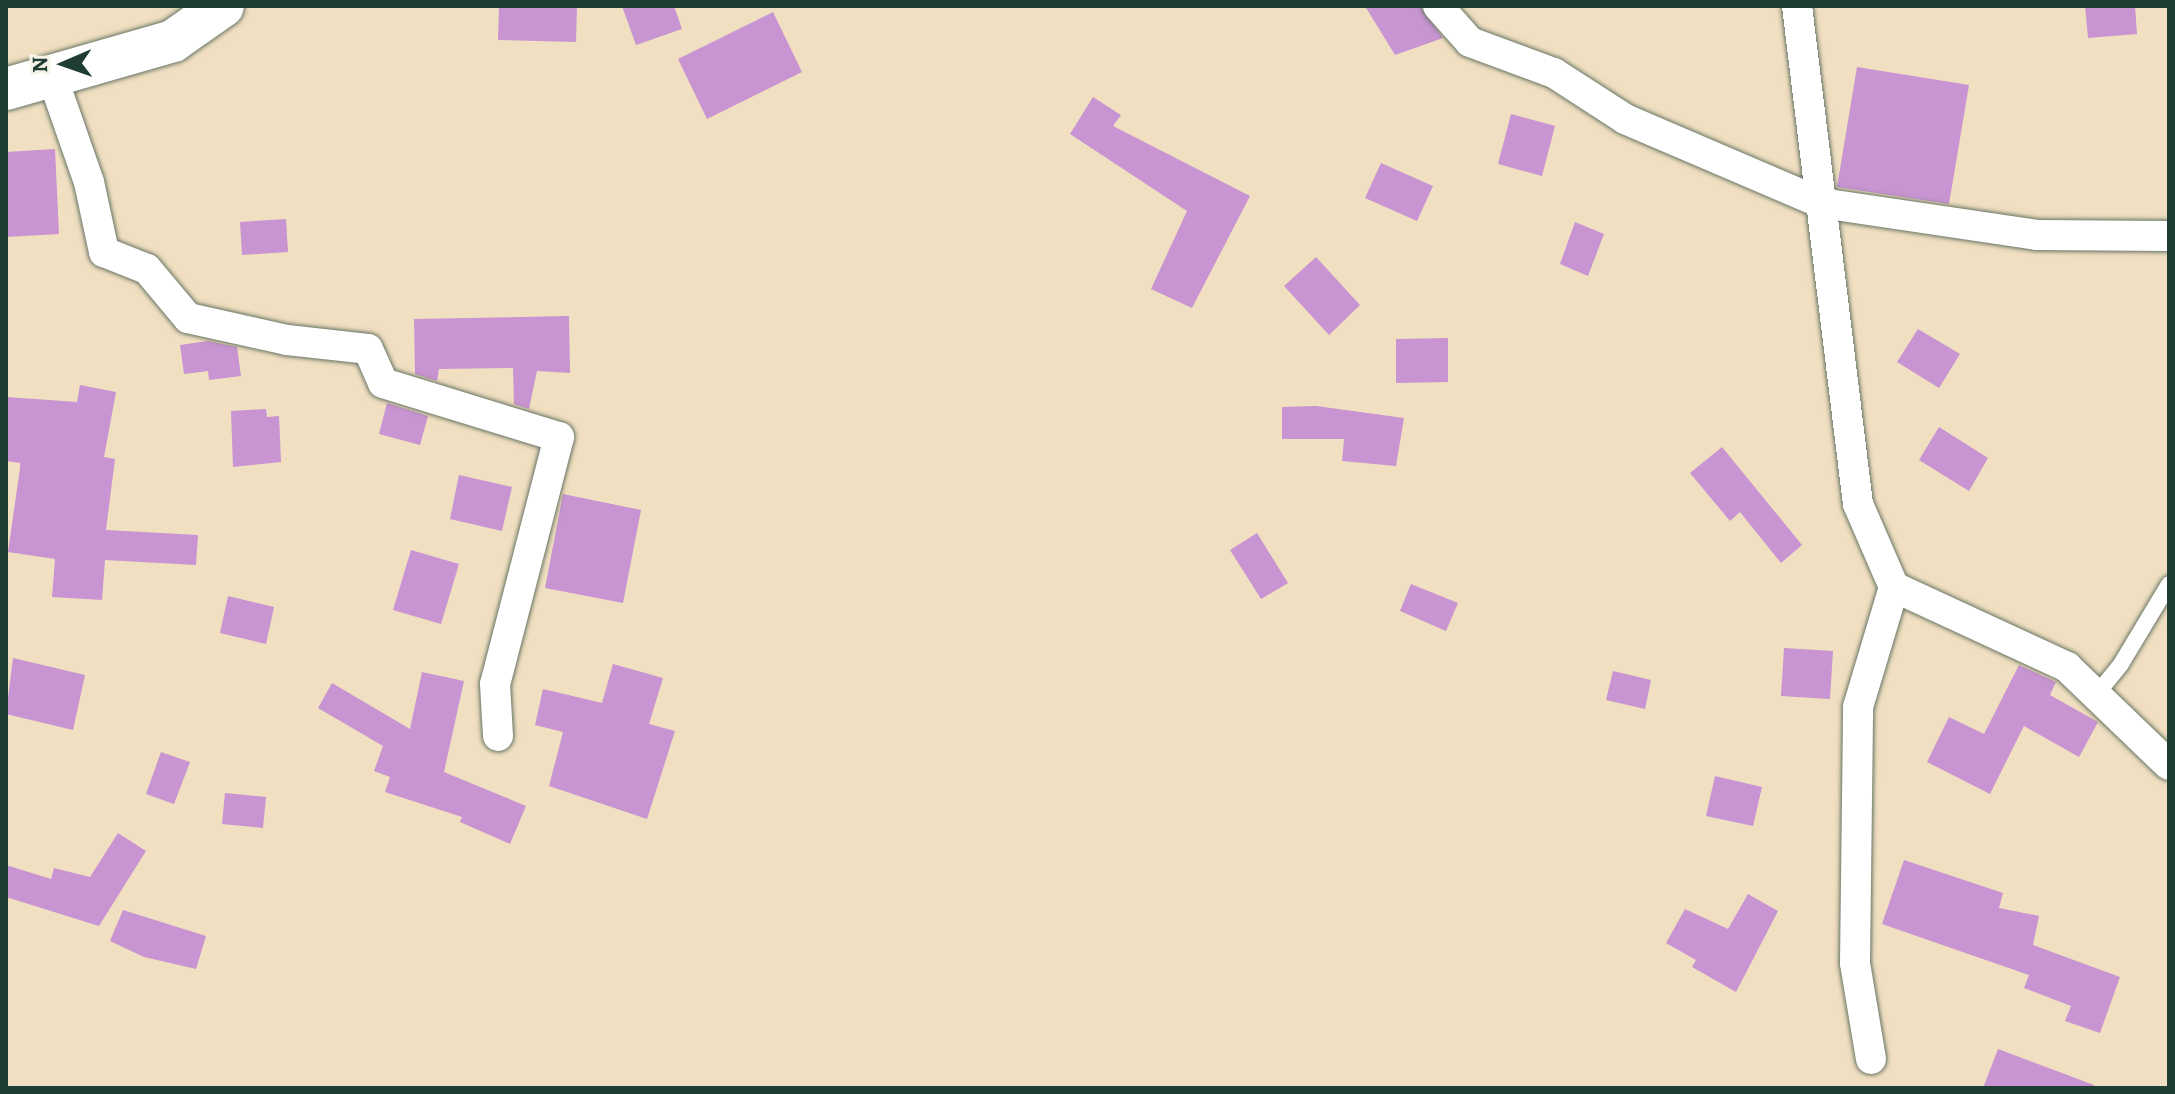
<!DOCTYPE html>
<html>
<head>
<meta charset="utf-8">
<style>
  body { margin:0 }
  #map { position:relative; width:2175px; height:1094px; overflow:hidden; background:#f1dfc1; font-family:Alegreya,serif }
  div>[style] { position:absolute }
  .building>* { inset:0; background:#c894d2 }
  .roads { filter:drop-shadow(0 0 2px #687665) drop-shadow(0 0 2px #687665) }
  .lane>* { height:16px; margin:-8px; padding:0 8px; transform-origin:8px; border-radius:8px; background:#fff }
  .street>* { height:30px; margin:-15px; padding:0 15px; transform-origin:15px; border-radius:15px; background:#fff }
  .secondary>* { height:42px; margin:-21px; padding:0 21px; transform-origin:21px; border-radius:21px; background:#fff }
  span { translate:-50% -50%; white-space:nowrap; text-align:center; line-height:1.15; -webkit-text-stroke:6px #f7f3e8; paint-order:stroke }
  .frame { position:absolute; inset:0; border:8px solid #1f3d34; pointer-events:none }
  .north { position:absolute; left:24px; top:24px; width:80px; height:80px; -webkit-text-stroke:6px #f7f3e8; paint-order:stroke; rotate:268deg; font-size:22px; font-weight:700; line-height:32px; text-align:center; color:#1f3d34 }
  .north::after { content:''; display:block; margin:auto; width:28px; height:36px; background:#1f3d34; clip-path:polygon(50% 0,100% 100%,50% 72%,0 100%) }
</style>
</head>
<body>
<div id="map">
  <div class="building">
    <i style="clip-path:polygon(499px 6px,577px 6px,576px 42px,498px 40px)"></i>
    <i style="clip-path:polygon(622px 6px,674px 6px,682px 29px,636px 45px)"></i>
    <i style="clip-path:polygon(1365px 6px,1420px 6px,1443px 38px,1395px 55px)"></i>
    <i style="clip-path:polygon(2085px 6px,2135px 6px,2137px 34px,2088px 38px)"></i>
    <i style="clip-path:polygon(773px 12px,802px 72px,707px 119px,678px 59px)"></i>
    <i style="clip-path:polygon(1857px 67px,1969px 85px,1949px 204px,1837px 187px)"></i>
    <i style="clip-path:polygon(1093px 97px,1121px 115px,1113px 126px,1250px 196px,1192px 308px,1151px 289px,1187px 211px,1070px 134px)"></i>
    <i style="clip-path:polygon(1511px 114px,1555px 126px,1542px 176px,1498px 164px)"></i>
    <i style="clip-path:polygon(55px 149px,59px 234px,6px 237px,6px 152px)"></i>
    <i style="clip-path:polygon(1381px 163px,1433px 186px,1417px 221px,1365px 198px)"></i>
    <i style="clip-path:polygon(286px 219px,288px 252px,242px 255px,240px 222px)"></i>
    <i style="clip-path:polygon(1575px 222px,1604px 234px,1588px 276px,1560px 264px)"></i>
    <i style="clip-path:polygon(1316px 257px,1360px 305px,1329px 335px,1284px 286px)"></i>
    <i style="clip-path:polygon(569px 316px,570px 373px,537px 371px,529px 409px,514px 404px,513px 368px,439px 369px,437px 381px,415px 374px,414px 319px)"></i>
    <i style="clip-path:polygon(1918px 329px,1960px 354px,1939px 388px,1897px 362px)"></i>
    <i style="clip-path:polygon(1448px 338px,1448px 382px,1396px 383px,1396px 339px)"></i>
    <i style="clip-path:polygon(208px 341px,237px 347px,241px 376px,209px 380px,208px 371px,184px 374px,180px 345px)"></i>
    <i style="clip-path:polygon(80px 385px,116px 392px,104px 457px,115px 459px,106px 530px,198px 535px,196px 565px,105px 560px,102px 600px,52px 597px,55px 559px,8px 552px,20px 468px,20px 463px,6px 461px,6px 397px,77px 402px)"></i>
    <i style="clip-path:polygon(387px 403px,428px 416px,420px 445px,379px 434px)"></i>
    <i style="clip-path:polygon(1316px 406px,1404px 418px,1396px 466px,1342px 461px,1344px 439px,1282px 439px,1282px 407px)"></i>
    <i style="clip-path:polygon(266px 409px,267px 417px,279px 416px,281px 462px,233px 467px,231px 411px)"></i>
    <i style="clip-path:polygon(1939px 427px,1988px 458px,1969px 491px,1919px 460px)"></i>
    <i style="clip-path:polygon(1722px 447px,1802px 545px,1781px 563px,1740px 512px,1730px 521px,1690px 473px)"></i>
    <i style="clip-path:polygon(459px 475px,512px 487px,502px 531px,450px 519px)"></i>
    <i style="clip-path:polygon(563px 494px,641px 510px,623px 603px,545px 588px)"></i>
    <i style="clip-path:polygon(1257px 533px,1288px 583px,1261px 599px,1230px 550px)"></i>
    <i style="clip-path:polygon(411px 550px,459px 564px,441px 624px,393px 610px)"></i>
    <i style="clip-path:polygon(1411px 584px,1458px 603px,1446px 631px,1400px 611px)"></i>
    <i style="clip-path:polygon(228px 596px,274px 607px,266px 644px,220px 633px)"></i>
    <i style="clip-path:polygon(1784px 648px,1833px 651px,1830px 699px,1781px 696px)"></i>
    <i style="clip-path:polygon(13px 658px,85px 675px,73px 730px,6px 714px)"></i>
    <i style="clip-path:polygon(613px 664px,663px 678px,649px 724px,675px 731px,647px 819px,549px 786px,563px 732px,535px 725px,543px 689px,602px 703px)"></i>
    <i style="clip-path:polygon(2019px 665px,2056px 682px,2050px 695px,2098px 722px,2079px 757px,2024px 726px,1990px 794px,1927px 762px,1949px 717px,1984px 734px)"></i>
    <i style="clip-path:polygon(1613px 671px,1651px 680px,1645px 709px,1606px 700px)"></i>
    <i style="clip-path:polygon(422px 672px,464px 681px,444px 772px,526px 806px,510px 844px,460px 822px,462px 817px,385px 792px,390px 777px,374px 771px,383px 746px,318px 708px,332px 683px,410px 729px)"></i>
    <i style="clip-path:polygon(161px 752px,190px 762px,174px 804px,146px 794px)"></i>
    <i style="clip-path:polygon(1715px 776px,1762px 787px,1753px 826px,1706px 816px)"></i>
    <i style="clip-path:polygon(225px 793px,266px 797px,263px 828px,222px 824px)"></i>
    <i style="clip-path:polygon(118px 833px,146px 851px,99px 926px,6px 897px,6px 865px,51px 879px,54px 868px,90px 877px)"></i>
    <i style="clip-path:polygon(1904px 860px,2003px 893px,1999px 908px,2039px 916px,2033px 945px,2120px 977px,2100px 1033px,2065px 1021px,2071px 1006px,2024px 988px,2029px 975px,1882px 924px)"></i>
    <i style="clip-path:polygon(1748px 894px,1778px 911px,1736px 992px,1692px 967px,1696px 960px,1666px 943px,1685px 909px,1728px 929px)"></i>
    <i style="clip-path:polygon(123px 910px,206px 936px,196px 969px,144px 957px,110px 941px)"></i>
    <i style="clip-path:polygon(1998px 1049px,2094px 1085px,2093px 1088px,1983px 1088px)"></i>
  </div>
  <div class="roads">
    <div class="lane">
      <i style="left:2096px;top:695px;width:40px;rotate:-51deg"></i>
      <i style="left:2121px;top:664px;width:93px;rotate:-59deg"></i>
    </div>
    <div class="street">
      <i style="left:1438px;top:6px;width:48px;rotate:48.4deg"></i>
      <i style="left:1470px;top:42px;width:90px;rotate:20.3deg"></i>
      <i style="left:1554px;top:73px;width:85px;rotate:32.9deg"></i>
      <i style="left:1625px;top:119px;width:213px;rotate:23.2deg"></i>
      <i style="left:1821px;top:203px;width:218px;rotate:8.4deg"></i>
      <i style="left:2037px;top:235px;width:132px;rotate:0.4deg"></i>
      <i style="left:1797px;top:6px;width:502px;rotate:83.02deg"></i>
      <i style="left:1858px;top:504px;width:90px;rotate:66.6deg"></i>
      <i style="left:1894px;top:587px;width:191px;rotate:24.8deg"></i>
      <i style="left:2067px;top:667px;width:141px;rotate:43.9deg"></i>
      <i style="left:52px;top:76px;width:112px;rotate:70.8deg"></i>
      <i style="left:89px;top:182px;width:72px;rotate:77.9deg"></i>
      <i style="left:104px;top:252px;width:46px;rotate:21.6deg"></i>
      <i style="left:147px;top:269px;width:64px;rotate:50.1deg"></i>
      <i style="left:188px;top:318px;width:101px;rotate:12.5deg"></i>
      <i style="left:287px;top:340px;width:81px;rotate:6.3deg"></i>
      <i style="left:368px;top:349px;width:37px;rotate:66deg"></i>
      <i style="left:383px;top:383px;width:184px;rotate:17.1deg"></i>
      <i style="left:559px;top:437px;width:255px;rotate:104.5deg"></i>
      <i style="left:495px;top:684px;width:52px;rotate:86.7deg"></i>
      <i style="left:1871px;top:1059px;width:97px;rotate:-99.5deg"></i>
      <i style="left:1855px;top:963px;width:256px;rotate:-89.3deg"></i>
      <i style="left:1858px;top:707px;width:125px;rotate:-73.3deg"></i>
    </div>
    <div class="secondary">
      <i style="left:6px;top:89px;width:174px;rotate:-16deg"></i>
      <i style="left:173px;top:41px;width:61px;rotate:-35deg"></i>
    </div>
  </div>
  <div class="frame"></div>
  <div class="north">N</div>
</div>
</body>
</html>
